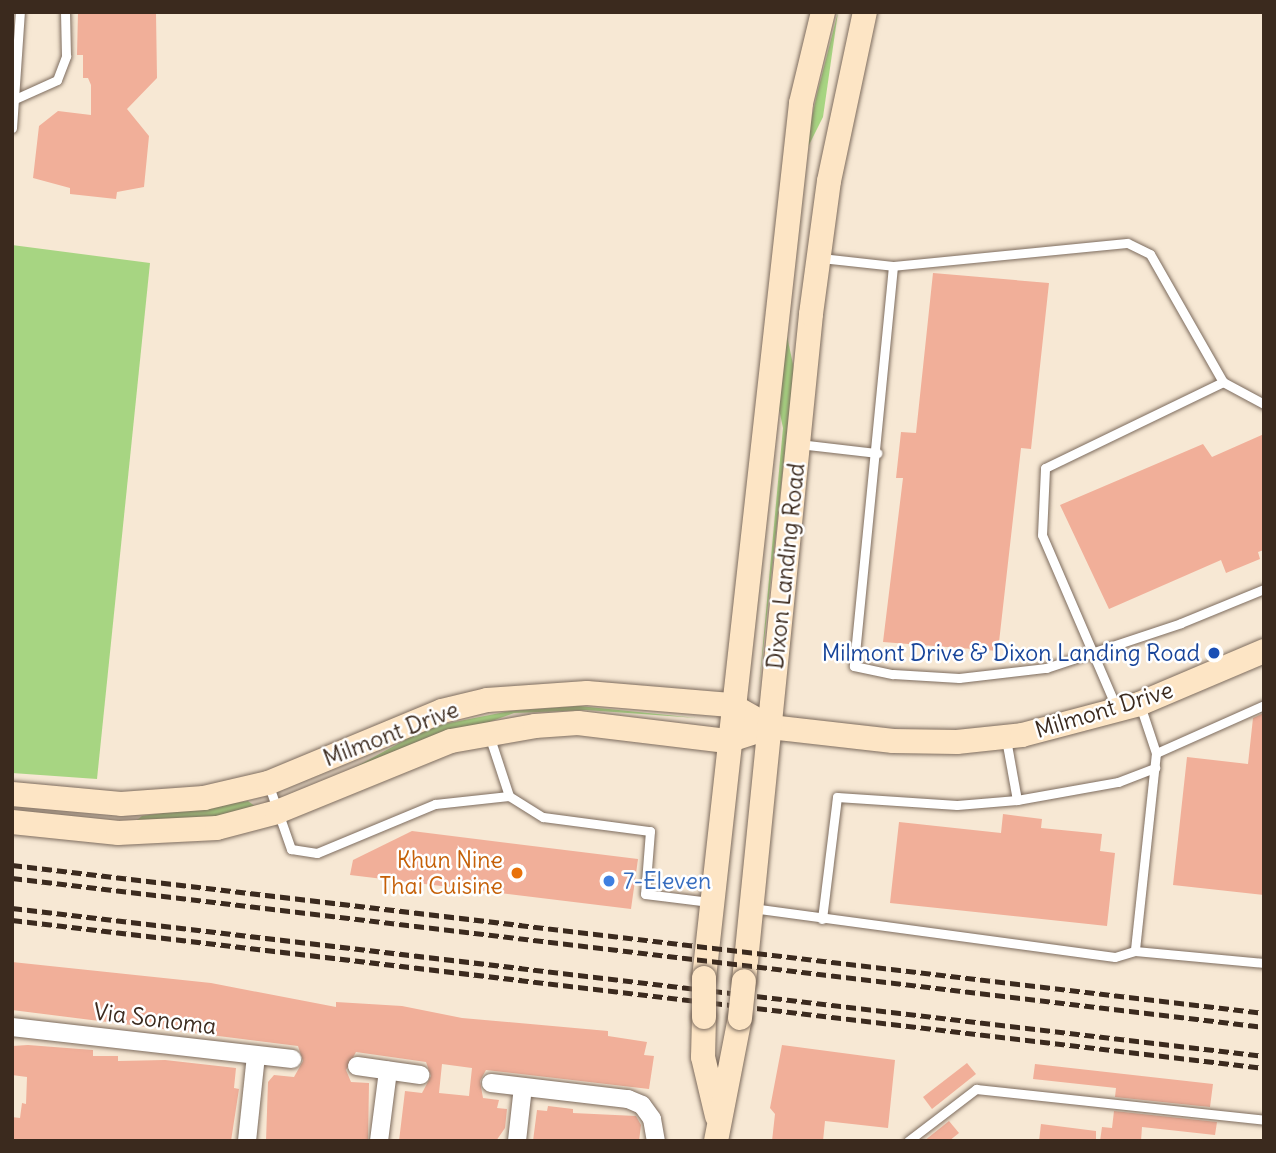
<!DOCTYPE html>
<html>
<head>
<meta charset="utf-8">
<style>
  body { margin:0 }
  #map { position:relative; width:1276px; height:1153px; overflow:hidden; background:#f7e8d4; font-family:Delius,sans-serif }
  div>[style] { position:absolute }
  .green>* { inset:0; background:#a7d582 }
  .building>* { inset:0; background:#f1af99 }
  .roads { filter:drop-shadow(0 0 2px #7d6c5e) drop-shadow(0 0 2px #7d6c5e) }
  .lane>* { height:9px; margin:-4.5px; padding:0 4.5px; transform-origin:4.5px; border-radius:4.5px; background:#fff }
  .street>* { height:18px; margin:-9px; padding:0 9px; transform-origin:9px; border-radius:9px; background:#fff }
  .secondary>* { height:24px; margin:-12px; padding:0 12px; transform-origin:12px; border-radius:12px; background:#fde5c5 }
  .rail>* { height:5px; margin-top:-2.5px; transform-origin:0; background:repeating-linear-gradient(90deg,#3b2a1e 0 10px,transparent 0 15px) }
  .bridges { filter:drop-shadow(0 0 2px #7d6c5e) drop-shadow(0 0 2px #7d6c5e) }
  .secondary-bridge>* { height:24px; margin:-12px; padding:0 12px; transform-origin:12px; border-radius:12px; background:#fde5c5 }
  .dots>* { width:19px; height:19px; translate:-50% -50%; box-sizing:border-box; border:4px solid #fff; border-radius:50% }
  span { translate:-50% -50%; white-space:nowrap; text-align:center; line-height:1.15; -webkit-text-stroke:5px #fff; paint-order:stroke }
  .street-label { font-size:23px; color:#3b2a1e }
  .transit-label { font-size:23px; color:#164399 }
  .right { translate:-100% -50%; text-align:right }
  .food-label { font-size:23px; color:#c56008 }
  .shop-label { font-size:23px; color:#366cbe }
  .left { translate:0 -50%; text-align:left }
  .frame { position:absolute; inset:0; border:14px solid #3b2a1e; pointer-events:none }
</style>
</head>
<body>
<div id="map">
  <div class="green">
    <i style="clip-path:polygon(838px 12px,823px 117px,803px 157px,817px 94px)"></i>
    <i style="clip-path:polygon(12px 245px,150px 263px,97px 779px,12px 773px)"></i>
    <i style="clip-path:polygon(787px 336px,794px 369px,759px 687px,783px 428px,777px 399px)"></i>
    <i style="clip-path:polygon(579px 706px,697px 718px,586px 710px,514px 713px,339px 776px,416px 734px,444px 724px,510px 711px)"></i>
    <i style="clip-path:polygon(248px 801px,256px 807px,223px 819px,137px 820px,142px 816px)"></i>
  </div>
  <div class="building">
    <i style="clip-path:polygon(78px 12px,156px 13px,157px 78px,127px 109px,149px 136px,144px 187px,117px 192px,116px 199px,70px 194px,70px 188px,33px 178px,39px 126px,58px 111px,91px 115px,91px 85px,88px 78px,83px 78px,83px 55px,77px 55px)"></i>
    <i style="clip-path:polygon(933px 273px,1049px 283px,1031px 449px,1021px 448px,998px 651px,883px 642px,903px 478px,896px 478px,901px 432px,916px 433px)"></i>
    <i style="clip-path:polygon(1264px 434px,1264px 550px,1258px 552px,1260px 559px,1226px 573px,1221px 560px,1109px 609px,1060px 505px,1203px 444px,1212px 457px)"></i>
    <i style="clip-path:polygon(1264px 713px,1264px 895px,1173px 885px,1187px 757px,1248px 764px,1253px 718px)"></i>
    <i style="clip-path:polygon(1003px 814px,1042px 819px,1041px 828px,1102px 834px,1100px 851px,1115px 853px,1107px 926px,890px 903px,899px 822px,1001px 833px)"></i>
    <i style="clip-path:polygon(412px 831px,638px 859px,631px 909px,350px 875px,353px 860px)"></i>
    <i style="clip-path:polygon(evenodd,12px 962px,211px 983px,336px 1007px,336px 1002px,402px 1006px,462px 1018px,608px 1031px,608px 1036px,647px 1042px,644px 1055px,654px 1056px,649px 1089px,486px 1070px,480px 1081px,483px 1098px,499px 1100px,497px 1108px,507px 1109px,505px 1128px,496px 1141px,399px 1141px,405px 1091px,422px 1093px,431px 1076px,426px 1062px,356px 1052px,346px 1070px,351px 1082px,369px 1083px,368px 1141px,266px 1141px,268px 1082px,274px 1075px,294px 1077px,303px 1061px,298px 1046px,12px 1010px,12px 962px,442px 1064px,472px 1068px,469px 1096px,439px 1093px,442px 1064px)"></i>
    <i style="clip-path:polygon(28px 1045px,93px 1050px,93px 1056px,118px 1056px,118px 1061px,165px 1060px,236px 1068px,234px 1088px,239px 1089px,231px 1141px,12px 1141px,12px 1117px,20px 1118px,22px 1103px,26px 1104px,27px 1077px,12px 1075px,12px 1046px)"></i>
    <i style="clip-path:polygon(782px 1045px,895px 1060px,888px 1128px,825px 1121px,823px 1141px,772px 1141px,775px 1114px,770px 1108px)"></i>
    <i style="clip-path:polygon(967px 1063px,976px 1074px,932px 1109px,923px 1097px)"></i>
    <i style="clip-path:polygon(1035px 1064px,1213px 1084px,1210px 1107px,1115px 1097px,1116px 1088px,1033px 1079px)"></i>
    <i style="clip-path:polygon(548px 1106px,573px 1109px,573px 1113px,636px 1116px,641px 1125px,639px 1141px,533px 1141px,537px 1110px,547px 1111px)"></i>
    <i style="clip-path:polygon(1114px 1111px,1217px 1122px,1215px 1135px,1142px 1127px,1141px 1141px,1100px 1141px,1102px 1127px,1112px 1128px)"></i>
    <i style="clip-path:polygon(949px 1121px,959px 1133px,949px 1141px,924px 1141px)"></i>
    <i style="clip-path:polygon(1041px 1124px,1096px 1131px,1096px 1141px,1039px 1141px)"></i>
  </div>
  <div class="roads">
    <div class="lane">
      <i style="left:15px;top:99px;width:46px;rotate:-24.3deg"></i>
      <i style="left:57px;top:80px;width:26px;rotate:-69deg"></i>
      <i style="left:66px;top:56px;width:44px;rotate:-91.3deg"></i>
      <i style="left:12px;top:128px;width:116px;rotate:-86.1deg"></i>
      <i style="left:821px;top:258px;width:72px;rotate:6.3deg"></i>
      <i style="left:1223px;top:382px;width:147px;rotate:-119.7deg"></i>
      <i style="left:1150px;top:254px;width:25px;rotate:-154deg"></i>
      <i style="left:1127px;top:243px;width:235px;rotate:174.4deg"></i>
      <i style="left:893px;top:266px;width:402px;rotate:95.6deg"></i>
      <i style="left:854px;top:666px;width:40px;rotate:12deg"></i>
      <i style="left:893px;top:674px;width:66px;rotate:3.5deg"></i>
      <i style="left:959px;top:678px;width:88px;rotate:-6.6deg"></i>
      <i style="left:1046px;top:668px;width:142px;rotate:-18.4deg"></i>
      <i style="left:1181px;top:623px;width:90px;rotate:-22.3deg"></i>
      <i style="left:799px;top:444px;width:79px;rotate:6.6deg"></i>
      <i style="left:1140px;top:705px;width:51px;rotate:71.6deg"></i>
      <i style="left:1264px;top:705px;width:118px;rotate:156deg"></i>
      <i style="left:1156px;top:753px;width:199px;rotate:96.1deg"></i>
      <i style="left:1135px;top:951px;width:130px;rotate:5.3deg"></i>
      <i style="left:1117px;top:709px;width:189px;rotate:-113.3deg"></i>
      <i style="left:1042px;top:535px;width:67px;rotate:-87.4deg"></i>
      <i style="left:1045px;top:468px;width:198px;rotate:-25.8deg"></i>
      <i style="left:1223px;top:382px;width:47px;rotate:28.2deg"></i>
      <i style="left:489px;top:735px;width:64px;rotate:71.8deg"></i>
      <i style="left:1006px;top:739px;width:62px;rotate:79.8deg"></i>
      <i style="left:269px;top:786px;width:67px;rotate:70.8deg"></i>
      <i style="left:291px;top:849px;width:26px;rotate:9deg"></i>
      <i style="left:317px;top:853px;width:128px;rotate:-22.6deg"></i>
      <i style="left:435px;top:804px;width:74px;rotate:-6.2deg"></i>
      <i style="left:509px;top:796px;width:40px;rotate:32deg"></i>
      <i style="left:543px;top:817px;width:108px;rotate:7.5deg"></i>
      <i style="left:650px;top:831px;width:63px;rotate:94.5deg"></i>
      <i style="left:645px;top:894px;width:65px;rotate:7deg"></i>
      <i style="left:752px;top:908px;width:366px;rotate:7.7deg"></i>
      <i style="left:1115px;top:957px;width:21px;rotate:-17deg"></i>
      <i style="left:822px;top:919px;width:123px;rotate:-83deg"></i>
      <i style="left:837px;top:797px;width:120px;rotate:3.8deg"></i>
      <i style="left:957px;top:805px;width:60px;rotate:-4.8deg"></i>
      <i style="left:1017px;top:800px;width:103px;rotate:-10.1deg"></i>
      <i style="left:1118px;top:782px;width:40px;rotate:-21deg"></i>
      <i style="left:908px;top:1141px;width:86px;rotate:-37.4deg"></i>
      <i style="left:976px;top:1089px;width:290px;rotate:6.1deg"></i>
    </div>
    <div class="street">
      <i style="left:12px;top:1027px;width:282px;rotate:6.5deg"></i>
      <i style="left:357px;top:1066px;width:64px;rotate:8.1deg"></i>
      <i style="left:491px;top:1083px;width:138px;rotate:6.7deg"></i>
      <i style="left:628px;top:1099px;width:15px;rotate:23deg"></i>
      <i style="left:642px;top:1105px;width:17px;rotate:54deg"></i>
      <i style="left:652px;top:1119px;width:22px;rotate:80deg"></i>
      <i style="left:247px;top:1141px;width:86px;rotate:-84deg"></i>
      <i style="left:379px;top:1141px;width:71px;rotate:-82.7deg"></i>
      <i style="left:517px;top:1141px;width:54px;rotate:-83.7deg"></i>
    </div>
    <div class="secondary">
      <i style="left:12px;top:794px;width:109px;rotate:5.2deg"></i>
      <i style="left:121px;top:804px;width:83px;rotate:-4.1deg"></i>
      <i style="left:204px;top:798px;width:66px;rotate:-13.2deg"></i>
      <i style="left:268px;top:783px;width:188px;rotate:-22.5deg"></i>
      <i style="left:442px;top:711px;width:46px;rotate:-13.7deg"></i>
      <i style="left:487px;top:700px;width:100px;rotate:-4deg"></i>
      <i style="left:587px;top:693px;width:144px;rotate:4.8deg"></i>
      <i style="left:731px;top:705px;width:45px;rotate:29.4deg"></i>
      <i style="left:770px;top:727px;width:124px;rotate:6.5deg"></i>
      <i style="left:893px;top:741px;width:64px;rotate:0.9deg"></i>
      <i style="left:957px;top:742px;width:65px;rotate:-6.1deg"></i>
      <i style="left:1022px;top:735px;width:121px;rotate:-14.8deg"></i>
      <i style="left:1139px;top:704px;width:136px;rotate:-23deg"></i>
      <i style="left:12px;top:822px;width:107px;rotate:5.9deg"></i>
      <i style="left:118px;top:833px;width:99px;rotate:-2.9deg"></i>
      <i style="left:217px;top:828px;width:62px;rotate:-14.9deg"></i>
      <i style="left:277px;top:812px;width:188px;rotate:-22.2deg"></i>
      <i style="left:451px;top:741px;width:85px;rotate:-10.1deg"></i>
      <i style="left:535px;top:726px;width:43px;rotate:-4deg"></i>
      <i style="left:578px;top:723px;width:150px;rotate:6.9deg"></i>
      <i style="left:727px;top:741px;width:45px;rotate:-18deg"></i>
      <i style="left:704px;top:978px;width:880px;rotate:-83.67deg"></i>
      <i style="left:801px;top:103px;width:94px;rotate:-76.4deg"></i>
      <i style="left:744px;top:981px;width:670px;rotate:-84.26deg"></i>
      <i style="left:811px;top:314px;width:134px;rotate:-82.3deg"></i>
      <i style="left:829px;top:181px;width:173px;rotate:-78deg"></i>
      <i style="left:704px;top:1017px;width:40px;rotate:91.4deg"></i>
      <i style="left:703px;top:1057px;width:61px;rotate:76.7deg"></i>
      <i style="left:716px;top:1141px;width:125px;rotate:-79deg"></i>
    </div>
  </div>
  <div class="rail">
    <i style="left:12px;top:865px;width:1261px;rotate:6.74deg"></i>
    <i style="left:12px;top:878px;width:1261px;rotate:6.79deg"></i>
    <i style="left:12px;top:908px;width:1261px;rotate:6.74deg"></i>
    <i style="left:12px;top:920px;width:1261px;rotate:6.74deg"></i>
  </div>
  <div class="bridges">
    <div class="secondary-bridge">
      <i style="left:704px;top:1017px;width:39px;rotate:-90deg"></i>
      <i style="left:740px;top:1018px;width:37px;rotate:-84deg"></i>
    </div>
  </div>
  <div class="dots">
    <i style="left:1214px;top:653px;background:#1a4fb4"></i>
    <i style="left:517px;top:873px;background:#e8710a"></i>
    <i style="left:609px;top:881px;background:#3f7fe0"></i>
  </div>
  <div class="street-label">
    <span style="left:786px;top:566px;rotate:-84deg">Dixon Landing Road</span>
    <span style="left:1104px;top:710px;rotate:-17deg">Milmont Drive</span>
    <span style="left:391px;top:734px;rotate:-21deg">Milmont Drive</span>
    <span style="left:155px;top:1019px;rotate:7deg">Via Sonoma</span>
  </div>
  <div class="transit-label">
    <span class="right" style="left:1200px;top:653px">Milmont Drive &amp; Dixon Landing Road</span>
  </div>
  <div class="food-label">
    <span class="right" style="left:503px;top:873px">Khun Nine<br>Thai Cuisine</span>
  </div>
  <div class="shop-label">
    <span class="left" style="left:623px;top:881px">7-Eleven</span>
  </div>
  <div class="frame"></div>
</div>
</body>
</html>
